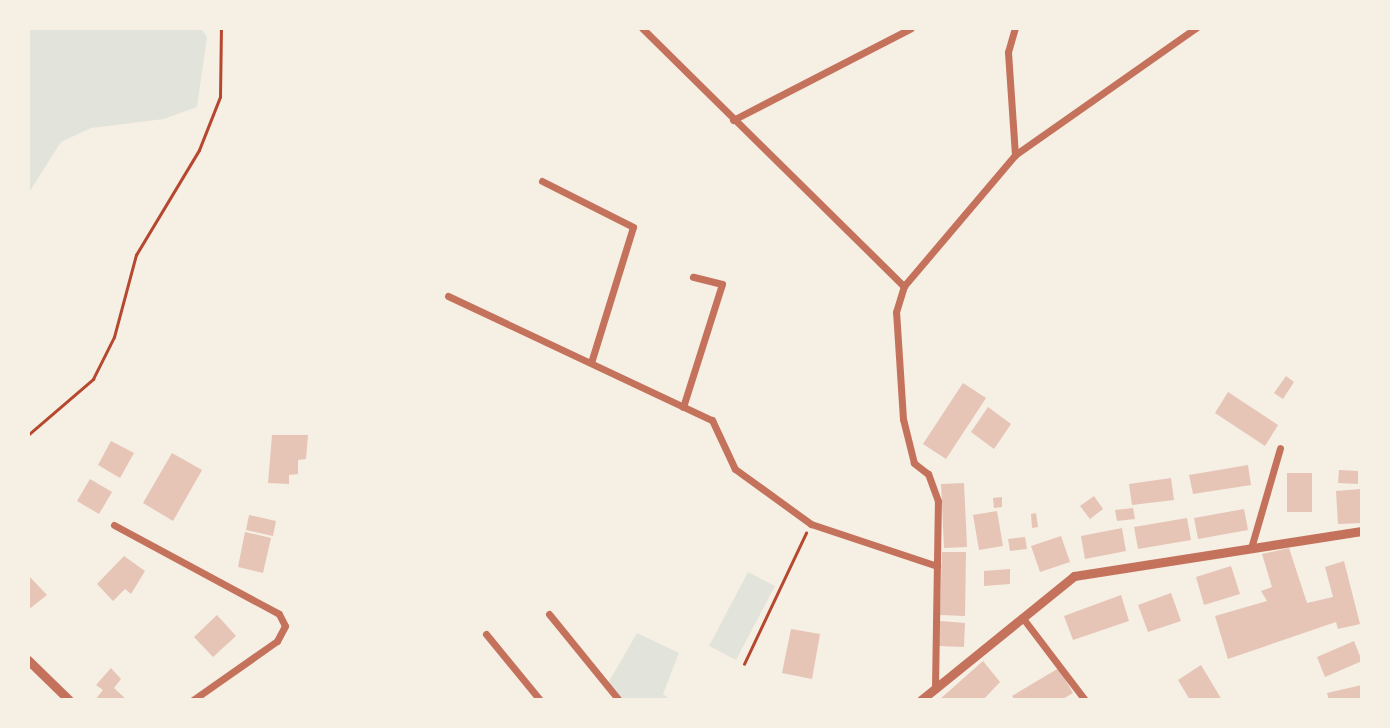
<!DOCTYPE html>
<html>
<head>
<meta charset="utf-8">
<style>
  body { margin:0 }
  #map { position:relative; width:1390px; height:728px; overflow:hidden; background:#f6efe4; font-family:Signika,sans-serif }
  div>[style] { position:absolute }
  .green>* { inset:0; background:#e2e4dc }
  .building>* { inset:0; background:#e6c5b7 }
  .path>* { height:2.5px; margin:-1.25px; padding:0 1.25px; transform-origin:1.25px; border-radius:1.25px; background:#b5482f }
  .minor>* { height:7px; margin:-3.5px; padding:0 3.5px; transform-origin:3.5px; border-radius:3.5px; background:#c5725c }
  .tertiary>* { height:9px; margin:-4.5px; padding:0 4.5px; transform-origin:4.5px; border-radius:4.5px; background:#c5725c }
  span { translate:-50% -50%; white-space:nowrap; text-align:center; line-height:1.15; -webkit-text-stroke:7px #f6efe4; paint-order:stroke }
  .frame { position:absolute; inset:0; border:30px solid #f6efe4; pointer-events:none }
</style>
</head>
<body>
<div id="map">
  <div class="green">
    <i style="clip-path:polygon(28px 28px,201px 28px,207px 37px,197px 107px,164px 119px,91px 128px,61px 142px,28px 194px)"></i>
    <i style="clip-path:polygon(748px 572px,775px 586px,736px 660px,709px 646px)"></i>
    <i style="clip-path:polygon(637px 633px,679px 653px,663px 694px,671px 700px,619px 700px,607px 685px)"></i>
  </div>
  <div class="building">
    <i style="clip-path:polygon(1286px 376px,1294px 382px,1283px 399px,1274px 393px)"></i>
    <i style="clip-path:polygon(963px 383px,986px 398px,946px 459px,923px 444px)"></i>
    <i style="clip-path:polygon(1228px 392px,1278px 425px,1265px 446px,1215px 413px)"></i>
    <i style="clip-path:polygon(988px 407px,1011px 424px,994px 449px,971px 432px)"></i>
    <i style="clip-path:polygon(272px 435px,308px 435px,306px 459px,298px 460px,298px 474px,289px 475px,289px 484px,268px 483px)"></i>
    <i style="clip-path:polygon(111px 441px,134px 453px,120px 478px,98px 465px)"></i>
    <i style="clip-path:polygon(172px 453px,202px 470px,173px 521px,143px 503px)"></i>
    <i style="clip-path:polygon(1248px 465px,1251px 485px,1193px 494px,1189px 475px)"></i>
    <i style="clip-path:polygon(1339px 470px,1358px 471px,1358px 484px,1338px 483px)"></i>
    <i style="clip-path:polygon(1287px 473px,1312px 473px,1312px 512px,1287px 512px)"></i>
    <i style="clip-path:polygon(1171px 478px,1174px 500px,1132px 505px,1129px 484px)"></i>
    <i style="clip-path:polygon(90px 479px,112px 492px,99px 514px,77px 501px)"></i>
    <i style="clip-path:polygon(964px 483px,967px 547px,944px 548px,941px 484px)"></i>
    <i style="clip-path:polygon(1360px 489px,1362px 523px,1338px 524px,1336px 491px)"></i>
    <i style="clip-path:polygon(1094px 496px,1103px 509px,1090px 519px,1080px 506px)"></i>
    <i style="clip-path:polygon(1002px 497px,1002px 507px,994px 508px,993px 498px)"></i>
    <i style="clip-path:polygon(1133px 508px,1135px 519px,1117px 521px,1115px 510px)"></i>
    <i style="clip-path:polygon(1244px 509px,1248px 530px,1198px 539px,1194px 518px)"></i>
    <i style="clip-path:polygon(997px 511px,1003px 546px,979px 550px,973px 515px)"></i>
    <i style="clip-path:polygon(1036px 513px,1038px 527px,1032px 528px,1031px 514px)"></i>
    <i style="clip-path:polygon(249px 515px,276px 521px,273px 536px,246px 530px)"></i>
    <i style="clip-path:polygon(1187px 518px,1191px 540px,1138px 549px,1134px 527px)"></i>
    <i style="clip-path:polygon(1122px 528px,1126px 551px,1085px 559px,1081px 536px)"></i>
    <i style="clip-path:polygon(245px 532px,271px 538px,263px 573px,238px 567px)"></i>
    <i style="clip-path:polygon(1061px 536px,1070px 562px,1040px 572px,1031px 546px)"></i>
    <i style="clip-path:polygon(1025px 537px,1027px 549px,1010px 551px,1008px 539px)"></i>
    <i style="clip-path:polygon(1289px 548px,1307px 603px,1333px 597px,1325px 567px,1344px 561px,1360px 624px,1338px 629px,1336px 622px,1228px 659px,1215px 616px,1267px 601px,1261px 591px,1272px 587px,1262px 554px)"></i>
    <i style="clip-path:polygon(942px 552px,966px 552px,965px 616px,940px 615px)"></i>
    <i style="clip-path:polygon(124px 556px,145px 571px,131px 594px,125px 589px,113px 601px,97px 584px)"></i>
    <i style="clip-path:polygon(1231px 566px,1240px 594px,1204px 605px,1196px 577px)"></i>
    <i style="clip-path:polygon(1010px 569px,1010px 584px,984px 586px,984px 571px)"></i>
    <i style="clip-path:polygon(28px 575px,47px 595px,28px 610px)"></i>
    <i style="clip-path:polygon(1171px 593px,1181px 621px,1148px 632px,1138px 605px)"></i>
    <i style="clip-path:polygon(1121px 595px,1129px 621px,1073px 640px,1064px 616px)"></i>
    <i style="clip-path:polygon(217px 615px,236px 636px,213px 657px,194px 637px)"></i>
    <i style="clip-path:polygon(940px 621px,965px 623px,964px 647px,939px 646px)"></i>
    <i style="clip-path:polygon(791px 629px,820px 634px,812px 679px,782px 673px)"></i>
    <i style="clip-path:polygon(1354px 641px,1362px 661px,1325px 677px,1317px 657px)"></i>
    <i style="clip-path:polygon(983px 661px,1000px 682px,983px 700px,939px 700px)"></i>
    <i style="clip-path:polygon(1201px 665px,1222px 700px,1190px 700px,1178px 680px)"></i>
    <i style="clip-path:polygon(111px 668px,121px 679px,114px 688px,127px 700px,95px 700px,103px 690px,96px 685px)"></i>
    <i style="clip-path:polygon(1059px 668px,1073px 693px,1061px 700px,1015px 700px,1012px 696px)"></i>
    <i style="clip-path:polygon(1362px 685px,1362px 700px,1329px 700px,1327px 693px)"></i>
  </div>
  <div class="path">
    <i style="left:28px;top:435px;width:86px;rotate:-40.7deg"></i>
    <i style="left:93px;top:379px;width:47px;rotate:-63.4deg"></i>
    <i style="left:114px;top:337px;width:85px;rotate:-75deg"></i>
    <i style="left:136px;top:255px;width:122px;rotate:-59deg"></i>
    <i style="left:199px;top:150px;width:57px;rotate:-68.4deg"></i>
    <i style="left:220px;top:97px;width:69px;rotate:-89.2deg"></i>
    <i style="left:744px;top:664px;width:145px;rotate:-64.7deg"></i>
  </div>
  <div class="minor">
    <i style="left:642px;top:28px;width:368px;rotate:44.6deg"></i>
    <i style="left:733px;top:120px;width:200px;rotate:-27.3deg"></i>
    <i style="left:1015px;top:155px;width:103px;rotate:-93.9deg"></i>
    <i style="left:1008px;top:52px;width:25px;rotate:-74deg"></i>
    <i style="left:542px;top:181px;width:102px;rotate:26.8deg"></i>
    <i style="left:633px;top:227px;width:142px;rotate:107.2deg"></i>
    <i style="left:448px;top:296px;width:292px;rotate:25.2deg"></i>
    <i style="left:712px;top:420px;width:54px;rotate:64.9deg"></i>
    <i style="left:735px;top:469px;width:94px;rotate:35.9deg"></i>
    <i style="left:811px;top:524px;width:133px;rotate:18.4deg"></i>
    <i style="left:683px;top:407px;width:129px;rotate:-72.4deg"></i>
    <i style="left:722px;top:284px;width:30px;rotate:-166deg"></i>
    <i style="left:114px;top:525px;width:187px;rotate:28.3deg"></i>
    <i style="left:279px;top:614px;width:13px;rotate:63deg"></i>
    <i style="left:285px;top:626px;width:17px;rotate:118deg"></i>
    <i style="left:277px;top:641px;width:103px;rotate:144.9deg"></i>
    <i style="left:1251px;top:548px;width:104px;rotate:-73.8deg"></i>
    <i style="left:549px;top:614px;width:111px;rotate:50.9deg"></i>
    <i style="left:1022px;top:617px;width:104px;rotate:52.8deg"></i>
    <i style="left:486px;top:634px;width:85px;rotate:50.7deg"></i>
    <i style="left:935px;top:688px;width:187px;rotate:-89.1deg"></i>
    <i style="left:938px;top:501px;width:29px;rotate:-110deg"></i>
    <i style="left:928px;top:474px;width:18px;rotate:-142deg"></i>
    <i style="left:914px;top:463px;width:45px;rotate:-104deg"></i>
    <i style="left:903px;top:419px;width:107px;rotate:-93.7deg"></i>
    <i style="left:896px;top:312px;width:27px;rotate:-73deg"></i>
    <i style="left:904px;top:286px;width:172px;rotate:-49.7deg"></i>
    <i style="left:1015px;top:155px;width:221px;rotate:-35.1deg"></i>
  </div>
  <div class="tertiary">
    <i style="left:28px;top:660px;width:57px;rotate:44.3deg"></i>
    <i style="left:921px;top:700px;width:197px;rotate:-39deg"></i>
    <i style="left:1074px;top:576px;width:291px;rotate:-8.9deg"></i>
  </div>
  <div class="frame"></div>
</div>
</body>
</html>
